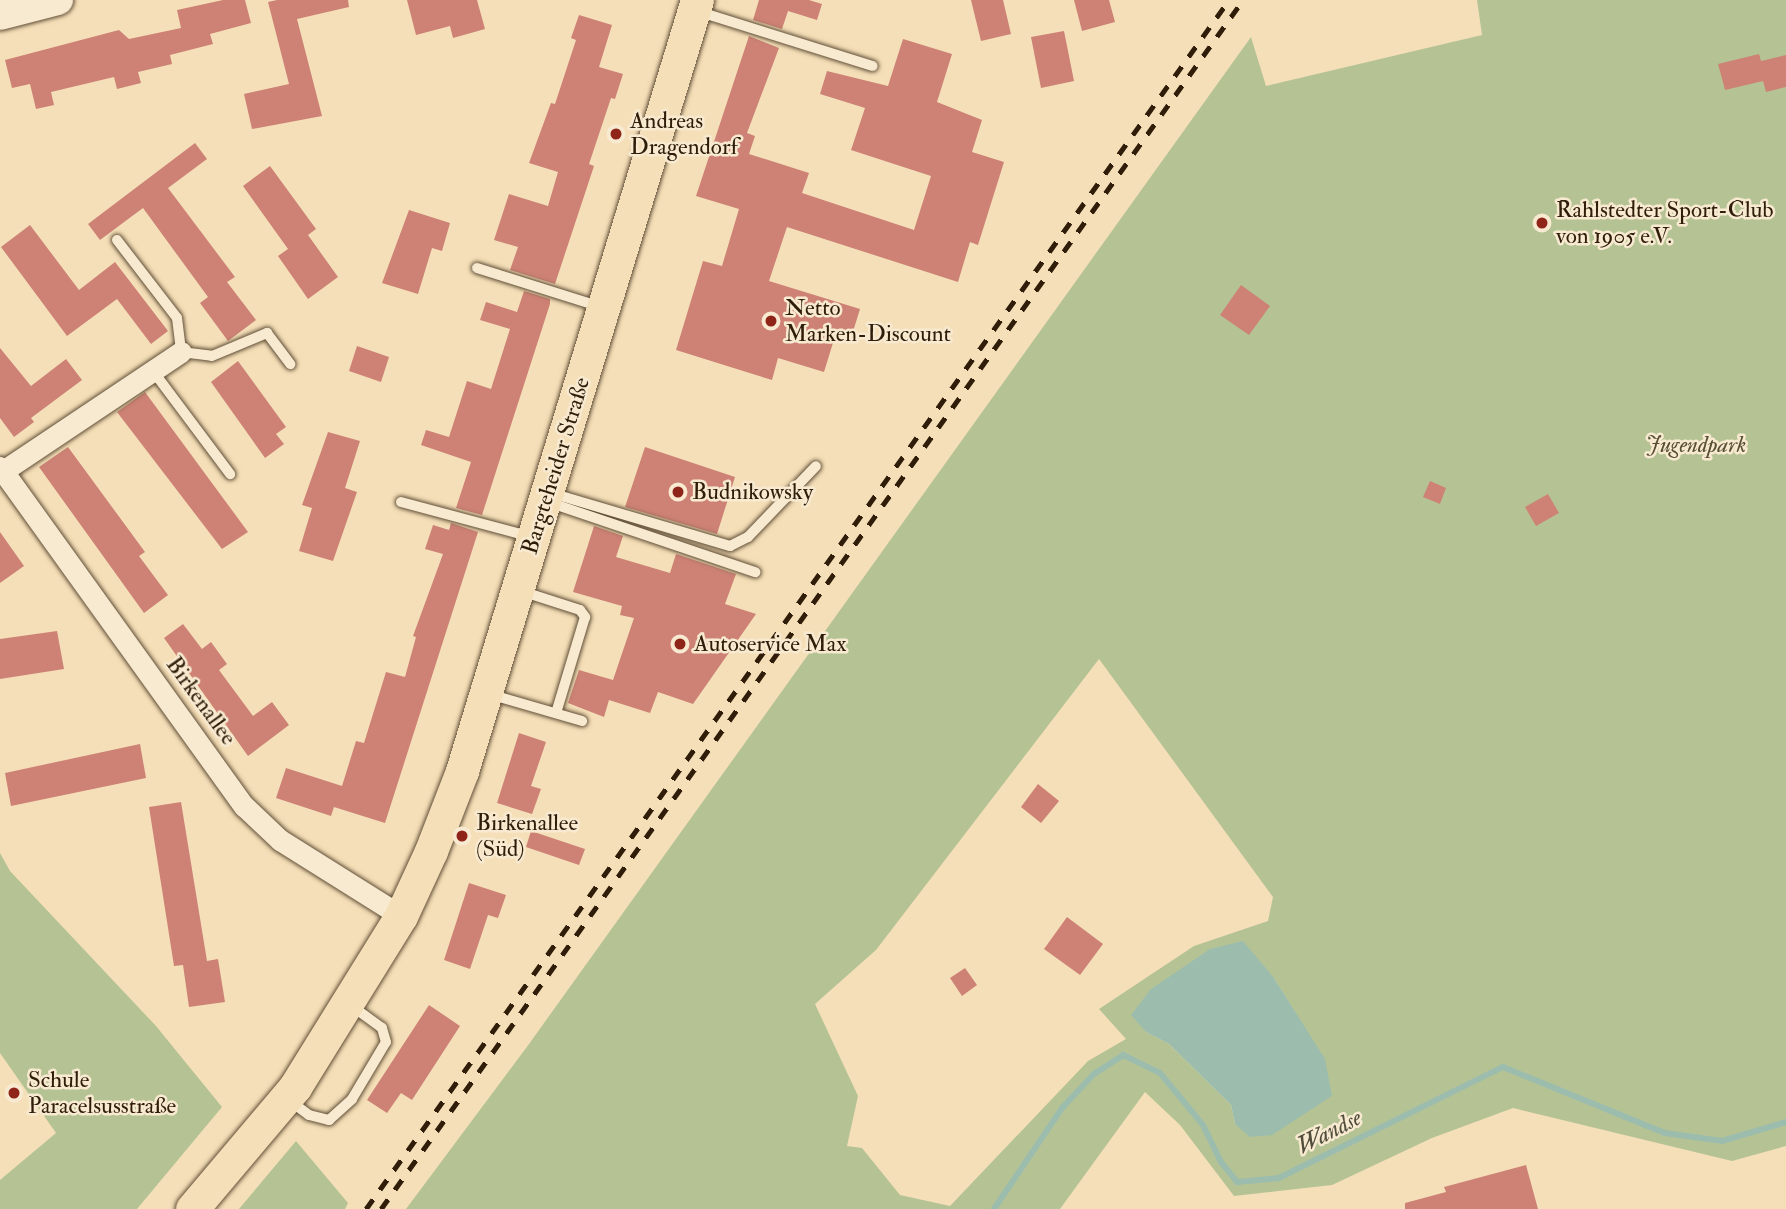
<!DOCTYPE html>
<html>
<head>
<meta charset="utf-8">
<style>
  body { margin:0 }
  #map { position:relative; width:1786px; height:1209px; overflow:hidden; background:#f5dfb8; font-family:"IM FELL Double Pica",serif }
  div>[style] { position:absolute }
  .green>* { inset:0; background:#b5c394 }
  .water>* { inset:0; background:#9cbdae }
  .stream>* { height:6px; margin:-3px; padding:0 3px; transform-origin:3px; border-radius:3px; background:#9cbdae }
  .building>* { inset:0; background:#cd8275 }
  .roads { filter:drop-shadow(0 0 2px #604e36) drop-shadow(0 0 2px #604e36) }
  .lane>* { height:10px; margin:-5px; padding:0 5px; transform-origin:5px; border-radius:5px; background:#f8ead1 }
  .street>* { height:21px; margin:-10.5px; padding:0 10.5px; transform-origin:10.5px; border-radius:10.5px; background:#f8ead1 }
  .secondary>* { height:30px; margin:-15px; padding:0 15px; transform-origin:15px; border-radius:15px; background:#f8ead1 }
  .primary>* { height:33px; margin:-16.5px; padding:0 16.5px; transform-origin:16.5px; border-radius:16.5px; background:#f5dfb8 }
  .rail>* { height:5px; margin-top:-2.5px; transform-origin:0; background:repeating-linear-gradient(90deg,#2f1d0a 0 12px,transparent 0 24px) }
  .dots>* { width:19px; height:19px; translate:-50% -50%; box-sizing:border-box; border:4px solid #f8ead1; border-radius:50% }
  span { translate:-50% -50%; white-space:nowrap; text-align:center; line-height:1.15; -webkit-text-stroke:5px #f8ead1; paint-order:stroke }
  .poi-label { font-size:23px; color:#2f1d0a }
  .left { translate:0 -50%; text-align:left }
  .park-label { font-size:23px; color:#574f33; font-style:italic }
  .street-label { font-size:23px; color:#2f1d0a }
  .water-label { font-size:24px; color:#504d3b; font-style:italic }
</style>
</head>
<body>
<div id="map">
  <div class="green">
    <i style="clip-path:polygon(evenodd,1477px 0,1786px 0,1786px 1146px,1732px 1161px,1513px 1108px,1432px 1138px,1332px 1185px,1234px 1196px,1180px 1125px,1145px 1092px,1060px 1209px,406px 1209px,529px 1044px,1251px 37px,1266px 86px,1482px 35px,1477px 0,1099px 659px,1273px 897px,1268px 921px,1194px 946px,1099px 1009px,1126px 1039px,1088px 1061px,950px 1206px,900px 1195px,862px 1148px,847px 1146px,858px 1096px,815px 1004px,876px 950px,1099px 659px,1477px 0,1274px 978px,1296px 1014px,1235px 1124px,1231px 1105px,1169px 1044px,1146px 1032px,1274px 978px)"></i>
    <i style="clip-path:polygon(0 853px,10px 871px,156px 1026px,222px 1107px,137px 1209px,0 1209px,0 1180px,56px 1133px,0 1053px)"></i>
    <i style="clip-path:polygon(296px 1141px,348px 1203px,345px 1209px,239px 1209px)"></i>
  </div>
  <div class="water">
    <i style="clip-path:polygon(1243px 941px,1274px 978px,1325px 1059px,1332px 1096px,1272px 1135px,1250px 1137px,1235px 1124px,1231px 1105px,1169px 1044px,1146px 1032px,1131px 1015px,1151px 989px,1210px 949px)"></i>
  </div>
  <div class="stream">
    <i style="left:994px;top:1209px;width:122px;rotate:-56deg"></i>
    <i style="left:1062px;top:1108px;width:47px;rotate:-46.7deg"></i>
    <i style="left:1094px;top:1074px;width:35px;rotate:-33deg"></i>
    <i style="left:1123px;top:1055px;width:41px;rotate:25.9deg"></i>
    <i style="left:1160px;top:1073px;width:67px;rotate:50.4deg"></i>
    <i style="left:1203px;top:1125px;width:41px;rotate:64.1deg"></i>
    <i style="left:1221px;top:1162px;width:26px;rotate:51deg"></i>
    <i style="left:1237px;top:1182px;width:42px;rotate:-5.4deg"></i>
    <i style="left:1279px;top:1178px;width:250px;rotate:-26.4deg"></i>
    <i style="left:1503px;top:1067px;width:175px;rotate:22.2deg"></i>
    <i style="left:1665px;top:1133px;width:58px;rotate:8deg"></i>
    <i style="left:1722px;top:1141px;width:67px;rotate:-16.5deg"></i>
  </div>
  <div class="building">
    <i style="clip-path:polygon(223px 0,245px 0,251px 23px,210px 34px,213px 44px,170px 55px,172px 64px,138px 72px,141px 83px,117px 89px,114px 77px,51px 92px,54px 105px,36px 109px,30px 84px,12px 88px,5px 60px,119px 30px,129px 39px,181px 28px,177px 10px)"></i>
    <i style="clip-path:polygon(277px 0,348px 0,349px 7px,297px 19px,322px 116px,252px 129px,244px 94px,289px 84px,268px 2px)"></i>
    <i style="clip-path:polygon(407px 0,477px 0,485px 29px,453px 38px,450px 26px,416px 35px)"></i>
    <i style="clip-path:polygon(759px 0,809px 0,822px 4px,817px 20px,788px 11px,782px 29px,753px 20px)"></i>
    <i style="clip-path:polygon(971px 0,1003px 0,1011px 34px,981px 41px)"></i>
    <i style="clip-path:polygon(1074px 0,1109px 0,1115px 22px,1082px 31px)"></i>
    <i style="clip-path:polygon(579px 15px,612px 25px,599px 67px,623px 74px,615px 99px,611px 98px,589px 164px,594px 166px,555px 284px,510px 270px,518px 247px,494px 240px,509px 194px,548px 206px,558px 172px,529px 163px,551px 103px,555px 104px,576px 40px,571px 38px)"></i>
    <i style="clip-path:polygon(1064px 31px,1074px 81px,1041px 88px,1031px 37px)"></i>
    <i style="clip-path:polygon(749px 36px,779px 48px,747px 133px,755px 136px,749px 154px,809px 173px,802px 193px,914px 230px,931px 176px,851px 150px,865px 108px,820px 94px,827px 71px,888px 86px,903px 39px,952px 54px,937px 102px,982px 120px,972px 152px,1004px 162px,978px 245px,970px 242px,958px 282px,787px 227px,769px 281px,860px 309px,851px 338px,836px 333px,824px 372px,778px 358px,772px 380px,676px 350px,703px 261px,722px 266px,739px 209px,696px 196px)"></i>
    <i style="clip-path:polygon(1759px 54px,1761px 61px,1786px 55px,1786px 87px,1766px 92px,1763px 81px,1725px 90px,1718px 64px)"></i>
    <i style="clip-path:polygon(195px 143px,207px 159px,168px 188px,235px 277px,227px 282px,256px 320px,228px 341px,200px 303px,208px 297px,143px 208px,100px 240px,88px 224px)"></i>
    <i style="clip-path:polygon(270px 166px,316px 229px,308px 235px,338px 277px,308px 299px,278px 256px,288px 249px,243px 186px)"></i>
    <i style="clip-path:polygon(409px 210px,450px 223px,442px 251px,432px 248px,418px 294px,382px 283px)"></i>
    <i style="clip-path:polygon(30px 225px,79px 290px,115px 262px,168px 331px,151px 344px,117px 299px,67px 336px,1px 247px)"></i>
    <i style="clip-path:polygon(1241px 285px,1270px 306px,1249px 335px,1220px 315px)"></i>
    <i style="clip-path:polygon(524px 291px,550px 299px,550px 304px,482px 515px,456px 508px,471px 462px,421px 445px,426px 430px,449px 437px,467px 381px,491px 389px,510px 329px,480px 320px,486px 302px,517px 312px)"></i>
    <i style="clip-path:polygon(357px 346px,389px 357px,381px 382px,349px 371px)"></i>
    <i style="clip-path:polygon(0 348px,31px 386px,66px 359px,82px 380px,31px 418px,34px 422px,14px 437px,0 418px)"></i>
    <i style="clip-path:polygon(238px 361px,286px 427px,276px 434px,284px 444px,265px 458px,211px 382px)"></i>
    <i style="clip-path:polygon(145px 392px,248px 532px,222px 549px,117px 412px)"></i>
    <i style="clip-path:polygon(328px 432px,360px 441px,345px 488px,357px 492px,333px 561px,299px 551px,312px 508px,302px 505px)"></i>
    <i style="clip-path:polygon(68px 447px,145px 552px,139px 556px,168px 595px,144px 613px,39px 467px)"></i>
    <i style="clip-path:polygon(645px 447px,735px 477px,717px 534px,625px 507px)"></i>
    <i style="clip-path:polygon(1430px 481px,1446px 488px,1440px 504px,1423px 497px)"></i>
    <i style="clip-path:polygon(1548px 494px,1559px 513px,1536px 526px,1525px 507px)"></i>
    <i style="clip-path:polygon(451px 523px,478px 532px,385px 823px,334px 807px,331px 816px,276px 798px,286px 768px,342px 786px,356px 741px,364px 743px,386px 672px,405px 677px,416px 637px,413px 636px,443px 554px,425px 549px,433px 525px,449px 530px)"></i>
    <i style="clip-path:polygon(594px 526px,623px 536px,616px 557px,670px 573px,676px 554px,736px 574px,725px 604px,756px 614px,693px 704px,658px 692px,650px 713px,609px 700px,604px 717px,568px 703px,579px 670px,613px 680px,634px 618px,620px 615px,622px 606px,573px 592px)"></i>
    <i style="clip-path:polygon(0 532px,24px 566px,0 583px)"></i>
    <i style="clip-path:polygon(183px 624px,202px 649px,211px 642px,227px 664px,219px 670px,253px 716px,272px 702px,289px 725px,248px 756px,164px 638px)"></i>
    <i style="clip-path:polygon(57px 631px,64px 669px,0 679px,0 639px)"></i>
    <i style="clip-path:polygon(519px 733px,546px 742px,531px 786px,541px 789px,532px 814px,497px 803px)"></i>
    <i style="clip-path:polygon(140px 744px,146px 778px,11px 806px,5px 773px)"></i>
    <i style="clip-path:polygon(1038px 784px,1059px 801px,1041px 823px,1021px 807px)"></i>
    <i style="clip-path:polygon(181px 802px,207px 961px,218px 959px,225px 1002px,189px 1007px,183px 965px,174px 966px,149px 807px)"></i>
    <i style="clip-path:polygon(531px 831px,585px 849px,579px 865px,526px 847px)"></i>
    <i style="clip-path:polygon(469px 883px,506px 895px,498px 918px,488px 915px,470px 969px,444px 960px)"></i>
    <i style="clip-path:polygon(1067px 917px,1103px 944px,1080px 975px,1044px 949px)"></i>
    <i style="clip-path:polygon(965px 968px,977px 985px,962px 996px,950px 978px)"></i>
    <i style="clip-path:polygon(429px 1005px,460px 1026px,412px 1100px,401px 1093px,387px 1113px,367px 1100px)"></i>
    <i style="clip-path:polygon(1526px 1165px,1538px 1209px,1405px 1209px,1405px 1203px,1446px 1192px,1444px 1187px)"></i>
  </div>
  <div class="roads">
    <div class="lane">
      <i style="left:697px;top:11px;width:184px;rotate:17.4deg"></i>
      <i style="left:117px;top:240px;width:98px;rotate:52.4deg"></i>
      <i style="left:177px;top:318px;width:34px;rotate:83deg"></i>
      <i style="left:181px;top:352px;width:31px;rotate:7deg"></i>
      <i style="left:212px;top:356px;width:60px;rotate:-22.7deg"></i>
      <i style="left:267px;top:333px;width:39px;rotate:53deg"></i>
      <i style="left:477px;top:268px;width:130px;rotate:17.5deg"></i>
      <i style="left:153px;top:371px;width:129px;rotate:53.2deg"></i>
      <i style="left:551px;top:493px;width:187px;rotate:16.5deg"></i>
      <i style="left:730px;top:546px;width:20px;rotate:-27deg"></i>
      <i style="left:748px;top:537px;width:98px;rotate:-46.2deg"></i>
      <i style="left:401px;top:502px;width:131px;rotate:15deg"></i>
      <i style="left:548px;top:502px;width:219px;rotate:18.7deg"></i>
      <i style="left:521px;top:591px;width:62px;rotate:17.9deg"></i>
      <i style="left:580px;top:610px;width:9px;rotate:54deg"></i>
      <i style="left:585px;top:617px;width:100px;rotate:106.8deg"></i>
      <i style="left:489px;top:694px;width:97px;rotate:16.2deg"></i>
      <i style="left:289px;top:1100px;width:25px;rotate:37deg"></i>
      <i style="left:309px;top:1115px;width:21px;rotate:14deg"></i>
      <i style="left:329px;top:1120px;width:31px;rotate:-42deg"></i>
      <i style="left:352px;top:1099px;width:66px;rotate:-59.2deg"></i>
      <i style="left:386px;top:1042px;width:15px;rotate:-106deg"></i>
      <i style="left:382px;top:1028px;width:39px;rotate:-144deg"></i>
    </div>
    <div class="street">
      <i style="left:0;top:467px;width:418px;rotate:54.3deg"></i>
      <i style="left:244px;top:806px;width:50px;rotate:43.4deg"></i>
      <i style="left:280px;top:840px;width:143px;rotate:32.1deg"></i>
      <i style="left:3px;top:471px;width:214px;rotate:-33.8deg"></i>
    </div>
    <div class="secondary">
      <i style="left:0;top:15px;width:60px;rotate:-14.5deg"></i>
    </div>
    <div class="primary">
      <i style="left:192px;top:1209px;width:160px;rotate:-49.8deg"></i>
      <i style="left:295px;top:1087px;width:201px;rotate:-58.2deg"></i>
      <i style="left:401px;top:916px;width:72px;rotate:-65.2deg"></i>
      <i style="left:431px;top:851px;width:86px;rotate:-68.8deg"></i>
      <i style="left:462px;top:771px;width:806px;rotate:-73.05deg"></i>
    </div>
  </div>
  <div class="rail">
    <i style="left:366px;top:1209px;width:1485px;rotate:-54.48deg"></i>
    <i style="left:381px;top:1209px;width:1485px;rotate:-54.51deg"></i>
  </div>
  <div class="dots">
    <i style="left:616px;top:134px;background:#8f2418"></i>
    <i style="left:1542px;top:223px;background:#8f2418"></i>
    <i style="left:771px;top:321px;background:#8f2418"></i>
    <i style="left:678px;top:492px;background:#8f2418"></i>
    <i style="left:680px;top:644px;background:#8f2418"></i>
    <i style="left:462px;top:836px;background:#8f2418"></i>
    <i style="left:14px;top:1093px;background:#8f2418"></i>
  </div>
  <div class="poi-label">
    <span class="left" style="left:630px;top:134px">Andreas<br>Dragendorf</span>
    <span class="left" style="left:1556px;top:223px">Rahlstedter Sport-Club<br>von 1905 e.V.</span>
    <span class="left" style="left:785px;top:321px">Netto<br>Marken-Discount</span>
    <span class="left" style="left:692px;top:492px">Budnikowsky</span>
    <span class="left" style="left:694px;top:644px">Autoservice Max</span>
    <span class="left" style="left:476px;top:836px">Birkenallee<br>(Süd)</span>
    <span class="left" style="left:28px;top:1093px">Schule<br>Paracelsusstraße</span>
  </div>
  <div class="park-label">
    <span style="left:1696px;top:445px">Jugendpark</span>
  </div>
  <div class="street-label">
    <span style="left:556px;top:466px;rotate:-73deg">Bargteheider Straße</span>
    <span style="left:201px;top:701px;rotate:54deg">Birkenallee</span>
  </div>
  <div class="water-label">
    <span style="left:1329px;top:1132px;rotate:-27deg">Wandse</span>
  </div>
</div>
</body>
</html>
